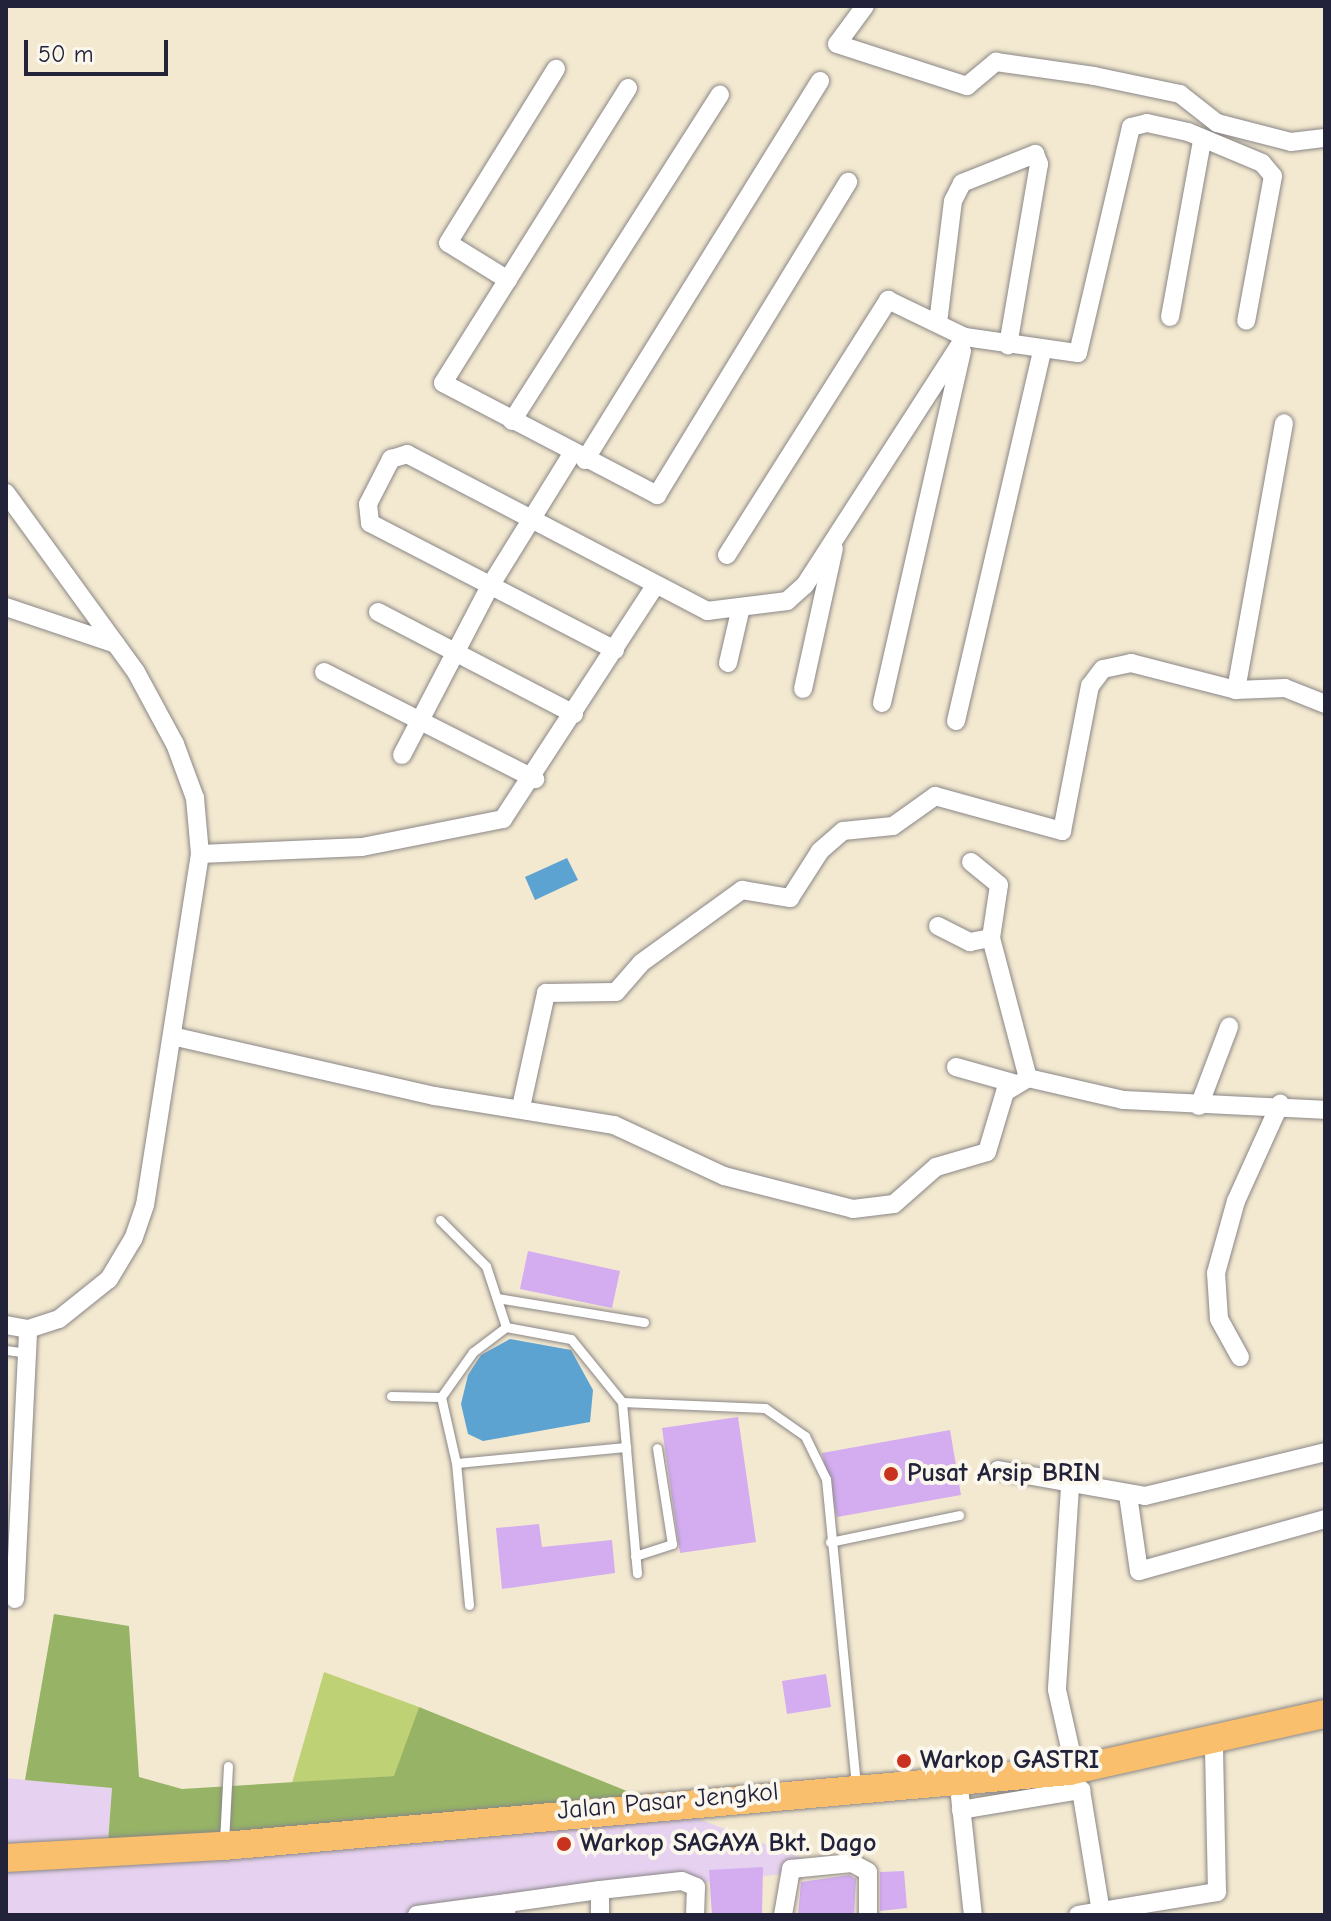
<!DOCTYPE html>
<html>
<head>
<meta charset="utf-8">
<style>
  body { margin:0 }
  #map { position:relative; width:1331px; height:1921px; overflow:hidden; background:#f3e9d0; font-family:"Comic Neue",sans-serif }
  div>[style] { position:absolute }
  .built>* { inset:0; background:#e6d2f0 }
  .green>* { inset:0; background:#bed174 }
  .forest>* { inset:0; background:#96b366 }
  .water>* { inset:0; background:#5ca3d2 }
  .building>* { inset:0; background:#d3adf0 }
  .roads { filter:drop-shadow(0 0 2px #8a8686) drop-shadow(0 0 2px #8a8686) }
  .service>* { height:9px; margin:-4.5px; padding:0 4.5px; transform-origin:4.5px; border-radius:4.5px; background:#fff }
  .minor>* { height:18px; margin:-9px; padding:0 9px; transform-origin:9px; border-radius:9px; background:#fff }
  .primary>* { height:28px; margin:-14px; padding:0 14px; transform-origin:14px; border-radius:14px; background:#f9bf6d }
  .dots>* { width:22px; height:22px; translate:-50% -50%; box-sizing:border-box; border:4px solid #fbf7ec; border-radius:50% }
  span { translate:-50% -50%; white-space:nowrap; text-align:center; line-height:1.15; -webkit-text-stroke:8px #fbf7ec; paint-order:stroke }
  .poi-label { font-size:26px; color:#22223b; font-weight:700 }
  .left { translate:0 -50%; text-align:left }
  .street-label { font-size:26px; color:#22223b }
  .frame { position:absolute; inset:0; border:8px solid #22223b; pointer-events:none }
  .scale { position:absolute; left:24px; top:40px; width:144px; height:36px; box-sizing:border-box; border:4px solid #22223b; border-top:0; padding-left:10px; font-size:24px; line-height:28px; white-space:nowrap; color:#22223b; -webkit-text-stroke:6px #fbf7ec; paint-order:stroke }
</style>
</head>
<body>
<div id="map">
  <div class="built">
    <i style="clip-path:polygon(6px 1778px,112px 1788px,107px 1856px,654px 1802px,831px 1869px,395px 1915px,6px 1915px)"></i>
  </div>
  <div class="green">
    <i style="clip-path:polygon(324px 1672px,419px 1707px,395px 1776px,292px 1783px)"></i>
  </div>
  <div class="forest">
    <i style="clip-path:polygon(54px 1614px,129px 1626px,139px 1777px,182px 1789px,394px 1776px,419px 1707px,654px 1802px,107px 1856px,112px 1788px,25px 1780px)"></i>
  </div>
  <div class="water">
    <i style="clip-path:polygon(567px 858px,578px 880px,535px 900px,525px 877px)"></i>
    <i style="clip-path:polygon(510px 1339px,571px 1350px,593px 1390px,590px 1422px,483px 1441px,468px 1434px,461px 1404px,468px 1375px,481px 1355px)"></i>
  </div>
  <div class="building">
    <i style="clip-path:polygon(528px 1251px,620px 1271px,612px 1308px,520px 1289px)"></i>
    <i style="clip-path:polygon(738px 1417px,756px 1542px,680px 1553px,662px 1428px)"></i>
    <i style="clip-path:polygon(950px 1430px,961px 1495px,837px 1517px,822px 1453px)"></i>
    <i style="clip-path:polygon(539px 1524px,542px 1547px,612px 1540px,615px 1573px,502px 1589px,496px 1528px)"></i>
    <i style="clip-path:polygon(826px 1674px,831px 1707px,787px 1714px,782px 1681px)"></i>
    <i style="clip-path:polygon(763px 1867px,762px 1915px,712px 1915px,709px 1870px)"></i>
    <i style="clip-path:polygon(904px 1871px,907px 1908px,880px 1911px,880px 1872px)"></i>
    <i style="clip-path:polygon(849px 1875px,856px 1879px,854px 1915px,798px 1915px,801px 1882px)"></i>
  </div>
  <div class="roads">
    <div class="service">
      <i style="left:440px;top:1220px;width:65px;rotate:45deg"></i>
      <i style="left:486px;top:1266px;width:64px;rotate:71.8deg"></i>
      <i style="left:506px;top:1327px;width:66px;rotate:10.5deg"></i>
      <i style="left:571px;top:1339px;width:81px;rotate:51deg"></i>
      <i style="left:622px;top:1402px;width:143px;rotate:2.4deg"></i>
      <i style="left:765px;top:1408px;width:49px;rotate:35deg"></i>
      <i style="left:805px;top:1436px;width:48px;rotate:64deg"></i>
      <i style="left:826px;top:1479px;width:307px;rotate:84.4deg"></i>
      <i style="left:497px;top:1298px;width:149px;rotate:9.3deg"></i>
      <i style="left:6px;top:1350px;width:21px;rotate:8deg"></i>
      <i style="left:391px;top:1396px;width:50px;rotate:1.1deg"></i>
      <i style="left:622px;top:1402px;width:172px;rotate:85deg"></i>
      <i style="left:456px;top:1463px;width:68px;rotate:-102.8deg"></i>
      <i style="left:441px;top:1397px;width:55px;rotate:-54.6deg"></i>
      <i style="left:473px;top:1352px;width:41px;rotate:-37.1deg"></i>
      <i style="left:830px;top:1542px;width:132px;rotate:-11.8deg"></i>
      <i style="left:635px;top:1556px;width:39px;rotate:-18deg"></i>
      <i style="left:672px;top:1544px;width:97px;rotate:-98.9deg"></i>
      <i style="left:469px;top:1605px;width:143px;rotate:-95.2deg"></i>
      <i style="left:456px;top:1463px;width:171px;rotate:-5.4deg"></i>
      <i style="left:224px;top:1842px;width:76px;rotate:-87deg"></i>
    </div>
    <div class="minor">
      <i style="left:865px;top:6px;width:47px;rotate:126.4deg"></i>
      <i style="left:837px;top:44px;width:137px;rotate:17.9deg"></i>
      <i style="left:967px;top:86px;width:38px;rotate:-40deg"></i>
      <i style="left:996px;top:62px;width:99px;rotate:8.1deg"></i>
      <i style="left:1094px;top:76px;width:88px;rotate:11.8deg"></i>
      <i style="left:1180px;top:94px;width:47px;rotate:38.1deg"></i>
      <i style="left:1217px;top:123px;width:76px;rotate:14.4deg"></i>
      <i style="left:1291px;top:142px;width:34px;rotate:-7deg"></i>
      <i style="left:628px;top:88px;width:348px;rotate:122.1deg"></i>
      <i style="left:443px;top:383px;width:242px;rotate:27.6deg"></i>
      <i style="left:657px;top:495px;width:367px;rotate:-58.6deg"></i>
      <i style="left:508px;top:280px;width:70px;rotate:-148.3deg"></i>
      <i style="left:448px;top:243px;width:205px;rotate:-58.2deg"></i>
      <i style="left:1170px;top:317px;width:179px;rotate:-79.7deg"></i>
      <i style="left:938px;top:323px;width:123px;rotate:-83deg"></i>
      <i style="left:953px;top:201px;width:20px;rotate:-63deg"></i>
      <i style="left:962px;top:183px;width:79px;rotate:-21.7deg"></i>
      <i style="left:1035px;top:154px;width:11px;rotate:68deg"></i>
      <i style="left:1039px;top:164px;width:184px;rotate:99.7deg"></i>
      <i style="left:512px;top:421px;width:387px;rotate:-57.5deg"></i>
      <i style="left:585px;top:460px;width:446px;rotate:-58.2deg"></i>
      <i style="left:6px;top:493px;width:221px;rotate:54deg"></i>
      <i style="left:136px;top:672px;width:82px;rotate:61.6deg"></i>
      <i style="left:175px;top:744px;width:58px;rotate:69.7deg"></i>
      <i style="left:195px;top:798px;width:56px;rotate:84.9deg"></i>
      <i style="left:200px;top:854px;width:355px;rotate:98.9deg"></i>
      <i style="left:145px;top:1205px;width:36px;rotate:109deg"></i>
      <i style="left:133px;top:1239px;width:47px;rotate:121deg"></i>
      <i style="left:109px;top:1279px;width:64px;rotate:141.3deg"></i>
      <i style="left:59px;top:1319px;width:33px;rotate:162deg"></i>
      <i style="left:28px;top:1329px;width:22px;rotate:-170deg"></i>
      <i style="left:727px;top:555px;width:302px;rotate:-57.7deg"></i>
      <i style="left:888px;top:300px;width:85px;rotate:25.7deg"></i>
      <i style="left:965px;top:337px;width:114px;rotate:8.1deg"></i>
      <i style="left:1078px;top:353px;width:232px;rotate:-76.8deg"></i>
      <i style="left:1131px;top:127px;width:16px;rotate:-14deg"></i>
      <i style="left:1147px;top:123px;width:42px;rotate:12.4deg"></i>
      <i style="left:1188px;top:132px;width:80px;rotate:22.7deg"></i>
      <i style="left:1262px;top:163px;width:17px;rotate:50deg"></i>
      <i style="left:1273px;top:176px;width:147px;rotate:100.5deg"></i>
      <i style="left:6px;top:607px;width:116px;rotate:18.6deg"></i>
      <i style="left:378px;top:612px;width:221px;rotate:27.5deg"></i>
      <i style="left:615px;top:650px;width:276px;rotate:-152.6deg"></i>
      <i style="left:370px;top:523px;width:19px;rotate:-96deg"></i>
      <i style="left:368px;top:504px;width:51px;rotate:-62.9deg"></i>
      <i style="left:391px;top:459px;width:17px;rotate:-17deg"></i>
      <i style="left:407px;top:454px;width:339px;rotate:27.6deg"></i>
      <i style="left:707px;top:611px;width:81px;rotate:-7.1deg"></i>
      <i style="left:787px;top:601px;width:24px;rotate:-42deg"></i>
      <i style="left:805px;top:585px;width:295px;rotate:-57.2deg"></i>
      <i style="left:728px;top:663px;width:57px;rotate:-76.9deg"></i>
      <i style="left:324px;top:672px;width:237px;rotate:26.9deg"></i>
      <i style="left:803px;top:689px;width:144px;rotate:-77.6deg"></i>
      <i style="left:1236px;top:690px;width:271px;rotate:-79.8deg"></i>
      <i style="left:882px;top:703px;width:361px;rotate:-77.2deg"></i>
      <i style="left:956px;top:721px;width:379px;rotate:-76.9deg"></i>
      <i style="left:402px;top:755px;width:191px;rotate:-62.5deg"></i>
      <i style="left:490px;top:586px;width:155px;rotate:-58.2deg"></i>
      <i style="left:200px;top:854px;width:162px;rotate:-2.5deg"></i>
      <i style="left:362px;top:847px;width:144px;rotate:-11.2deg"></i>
      <i style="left:503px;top:819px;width:278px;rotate:-56.9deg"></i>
      <i style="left:971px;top:862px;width:36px;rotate:39deg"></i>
      <i style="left:999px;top:885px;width:54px;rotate:98.6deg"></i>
      <i style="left:991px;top:938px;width:145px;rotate:75.2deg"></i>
      <i style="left:938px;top:926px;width:36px;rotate:27deg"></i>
      <i style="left:970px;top:942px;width:21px;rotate:-11deg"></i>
      <i style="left:172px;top:1036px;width:270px;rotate:12.9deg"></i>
      <i style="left:435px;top:1096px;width:181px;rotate:9.2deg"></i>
      <i style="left:614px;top:1125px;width:121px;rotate:24.9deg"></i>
      <i style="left:724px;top:1176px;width:133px;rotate:14.3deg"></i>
      <i style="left:853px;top:1209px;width:41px;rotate:-7deg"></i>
      <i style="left:894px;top:1204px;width:56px;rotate:-41.4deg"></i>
      <i style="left:936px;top:1167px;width:53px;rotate:-16.4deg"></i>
      <i style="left:987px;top:1152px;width:63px;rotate:-73.3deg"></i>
      <i style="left:1005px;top:1092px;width:27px;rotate:-31deg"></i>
      <i style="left:1028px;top:1078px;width:98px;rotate:13deg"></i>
      <i style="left:1123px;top:1100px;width:202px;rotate:2.8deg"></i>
      <i style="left:956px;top:1067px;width:59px;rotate:15.7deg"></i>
      <i style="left:1199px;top:1106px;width:85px;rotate:-69.2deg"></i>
      <i style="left:521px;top:1107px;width:117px;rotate:-77.6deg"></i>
      <i style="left:546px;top:993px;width:70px;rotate:-0.8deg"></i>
      <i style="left:616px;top:992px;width:38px;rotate:-49deg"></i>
      <i style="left:641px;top:963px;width:125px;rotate:-35.9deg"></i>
      <i style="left:742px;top:890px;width:49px;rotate:9.5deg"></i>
      <i style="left:790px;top:898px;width:56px;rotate:-57.4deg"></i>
      <i style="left:820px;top:851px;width:30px;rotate:-41deg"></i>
      <i style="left:843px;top:831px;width:50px;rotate:-5.7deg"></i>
      <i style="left:893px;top:826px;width:52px;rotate:-35.5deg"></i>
      <i style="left:935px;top:796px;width:132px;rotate:15.4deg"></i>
      <i style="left:1062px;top:831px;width:148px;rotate:-79.1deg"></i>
      <i style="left:1090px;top:686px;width:21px;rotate:-53deg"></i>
      <i style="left:1103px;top:669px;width:29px;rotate:-12deg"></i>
      <i style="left:1131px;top:663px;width:108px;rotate:14.4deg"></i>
      <i style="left:1236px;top:690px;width:49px;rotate:-2.3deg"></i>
      <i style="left:1285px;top:688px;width:43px;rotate:21.8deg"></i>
      <i style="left:1240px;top:1357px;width:43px;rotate:-118.9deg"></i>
      <i style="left:1219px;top:1319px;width:46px;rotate:-93.7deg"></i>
      <i style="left:1216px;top:1273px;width:75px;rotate:-74.5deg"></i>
      <i style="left:1236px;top:1201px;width:107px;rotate:-65.6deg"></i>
      <i style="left:998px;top:1470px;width:149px;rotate:10deg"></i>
      <i style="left:1145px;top:1496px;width:185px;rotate:-13.7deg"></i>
      <i style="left:1070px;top:1487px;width:203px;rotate:93.7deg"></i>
      <i style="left:1057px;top:1690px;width:82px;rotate:77.3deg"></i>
      <i style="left:1128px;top:1495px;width:77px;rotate:81.8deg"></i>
      <i style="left:1139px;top:1571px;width:193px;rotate:-15.6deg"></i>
      <i style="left:15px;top:1599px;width:270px;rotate:-87.2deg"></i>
      <i style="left:958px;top:1778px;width:138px;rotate:83.8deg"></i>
      <i style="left:961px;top:1810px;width:122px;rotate:-9.5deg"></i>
      <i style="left:1081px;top:1790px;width:124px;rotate:80.7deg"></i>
      <i style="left:507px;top:1903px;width:94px;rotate:-8deg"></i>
      <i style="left:417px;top:1915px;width:91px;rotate:-7.6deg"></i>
      <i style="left:507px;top:1903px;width:12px;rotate:95deg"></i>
      <i style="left:600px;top:1915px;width:25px;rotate:-90deg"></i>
      <i style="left:600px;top:1890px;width:82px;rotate:-6.3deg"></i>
      <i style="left:682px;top:1881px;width:15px;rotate:23deg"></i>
      <i style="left:696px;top:1887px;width:28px;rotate:92deg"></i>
      <i style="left:783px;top:1915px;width:47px;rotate:-80.1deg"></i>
      <i style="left:791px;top:1869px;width:61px;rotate:-5.6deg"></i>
      <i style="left:852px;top:1863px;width:18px;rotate:29deg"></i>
      <i style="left:868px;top:1872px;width:43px;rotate:90deg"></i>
      <i style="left:1078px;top:1915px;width:141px;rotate:-9.4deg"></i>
      <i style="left:1217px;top:1892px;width:148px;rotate:-91.2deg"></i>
    </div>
    <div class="primary">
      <i style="left:6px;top:1858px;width:218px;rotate:-3.2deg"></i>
      <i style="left:224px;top:1846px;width:848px;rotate:-5.07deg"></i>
      <i style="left:1069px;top:1771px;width:262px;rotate:-12.6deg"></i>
    </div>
  </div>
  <div class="dots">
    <i style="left:891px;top:1474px;background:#c8321e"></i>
    <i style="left:904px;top:1761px;background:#c8321e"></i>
    <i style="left:564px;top:1844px;background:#c8321e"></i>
  </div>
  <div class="poi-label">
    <span class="left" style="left:907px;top:1474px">Pusat Arsip BRIN</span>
    <span class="left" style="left:920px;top:1761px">Warkop GASTRI</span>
    <span class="left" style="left:580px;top:1844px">Warkop SAGAYA Bkt. Dago</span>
  </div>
  <div class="street-label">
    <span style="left:668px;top:1802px;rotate:-5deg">Jalan Pasar Jengkol</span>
  </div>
  <div class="frame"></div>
  <div class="scale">50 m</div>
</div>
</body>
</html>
